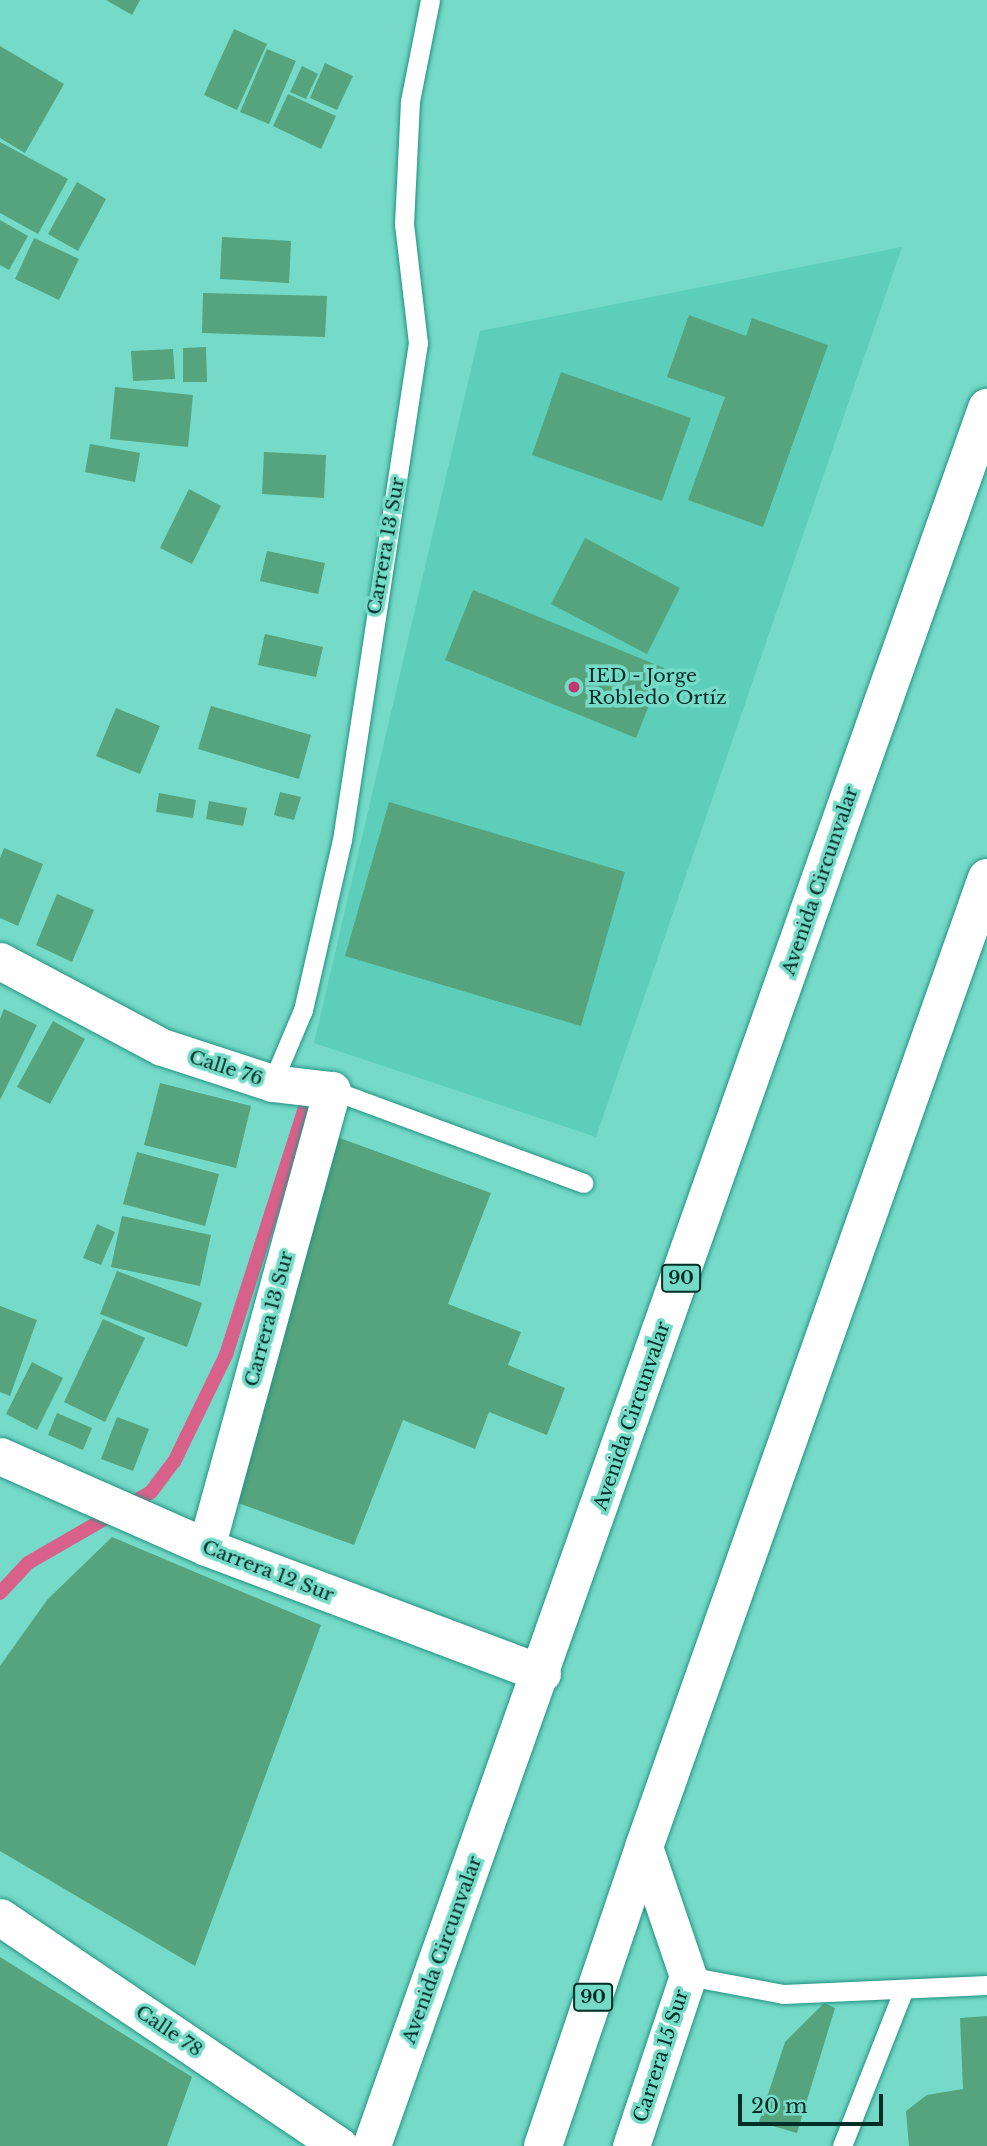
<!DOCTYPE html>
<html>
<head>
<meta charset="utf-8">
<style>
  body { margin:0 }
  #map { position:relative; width:987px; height:2146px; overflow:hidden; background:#75dac7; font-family:"Libre Baskerville",serif }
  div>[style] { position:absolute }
  .built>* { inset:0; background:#5cceba }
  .stream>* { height:14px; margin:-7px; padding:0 7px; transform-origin:7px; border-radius:7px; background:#d8618b }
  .building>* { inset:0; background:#55a47d }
  .roads { filter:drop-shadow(0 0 2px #229281) drop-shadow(0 0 2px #229281) }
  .service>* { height:19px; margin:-9.5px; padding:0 9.5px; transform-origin:9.5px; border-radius:9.5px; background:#fff }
  .minor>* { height:37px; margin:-18.5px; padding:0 18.5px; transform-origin:18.5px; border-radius:18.5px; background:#fff }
  .trunk>* { height:38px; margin:-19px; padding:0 19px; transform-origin:19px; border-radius:19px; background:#fff }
  .dots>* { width:19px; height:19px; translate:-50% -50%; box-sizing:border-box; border:4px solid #75dac7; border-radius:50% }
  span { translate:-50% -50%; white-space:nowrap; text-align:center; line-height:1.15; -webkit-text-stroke:7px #75dac7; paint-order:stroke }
  .shield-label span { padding:2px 5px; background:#75dac7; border:2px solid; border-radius:5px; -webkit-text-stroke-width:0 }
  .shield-label { font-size:18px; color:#002e27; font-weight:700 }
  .street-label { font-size:19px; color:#002e27 }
  .poi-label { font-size:19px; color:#002e27 }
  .left { translate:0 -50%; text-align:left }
  .scale { position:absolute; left:738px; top:2094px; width:145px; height:32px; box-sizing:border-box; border:4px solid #002e27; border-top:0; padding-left:9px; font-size:21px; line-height:24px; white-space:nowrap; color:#002e27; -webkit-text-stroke:5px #75dac7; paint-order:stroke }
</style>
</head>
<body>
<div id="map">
  <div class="built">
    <i style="clip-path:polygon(902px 247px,596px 1137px,314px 1043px,480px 331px)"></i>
  </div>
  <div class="stream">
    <i style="left:0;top:1593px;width:41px;rotate:-47deg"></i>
    <i style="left:28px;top:1563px;width:142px;rotate:-30deg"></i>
    <i style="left:151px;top:1492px;width:38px;rotate:-53deg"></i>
    <i style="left:174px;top:1462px;width:119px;rotate:-64.1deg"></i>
    <i style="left:226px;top:1355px;width:280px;rotate:-72.3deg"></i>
  </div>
  <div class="building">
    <i style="clip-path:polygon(106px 0,140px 0,132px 15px)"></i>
    <i style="clip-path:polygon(234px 29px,267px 44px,237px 110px,204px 95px)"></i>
    <i style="clip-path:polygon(0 46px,64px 84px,25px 153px,0 138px)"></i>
    <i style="clip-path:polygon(267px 49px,296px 61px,269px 124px,240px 112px)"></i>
    <i style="clip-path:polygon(325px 63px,353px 76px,337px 110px,310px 98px)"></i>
    <i style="clip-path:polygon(302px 66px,318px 74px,306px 99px,290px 92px)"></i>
    <i style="clip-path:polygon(288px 94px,336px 116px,321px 149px,273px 126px)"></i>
    <i style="clip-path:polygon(0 142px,68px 179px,38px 234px,0 213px)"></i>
    <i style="clip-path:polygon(77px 182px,106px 199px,78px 251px,48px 234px)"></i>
    <i style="clip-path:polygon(0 220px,28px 236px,9px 270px,0 265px)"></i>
    <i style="clip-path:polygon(222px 237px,291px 241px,289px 283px,220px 279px)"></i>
    <i style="clip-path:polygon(34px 238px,79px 259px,59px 300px,15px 279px)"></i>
    <i style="clip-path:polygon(203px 293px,327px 296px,325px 337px,202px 333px)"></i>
    <i style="clip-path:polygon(689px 315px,746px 336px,752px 318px,828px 345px,763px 527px,688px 500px,725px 397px,667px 377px)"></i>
    <i style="clip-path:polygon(206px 347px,207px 382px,183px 382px,183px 348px)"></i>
    <i style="clip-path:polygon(173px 349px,175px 379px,133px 381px,131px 351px)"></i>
    <i style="clip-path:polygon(561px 372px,691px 418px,662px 501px,532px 455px)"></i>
    <i style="clip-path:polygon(115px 387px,193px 395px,188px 447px,110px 439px)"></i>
    <i style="clip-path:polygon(90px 444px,140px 453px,135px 482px,85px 472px)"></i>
    <i style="clip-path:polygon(264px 452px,326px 455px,324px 498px,262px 494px)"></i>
    <i style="clip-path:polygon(189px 489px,221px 506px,192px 564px,160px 548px)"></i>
    <i style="clip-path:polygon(585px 538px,680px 588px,647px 654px,551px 604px)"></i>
    <i style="clip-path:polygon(267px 551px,325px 563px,318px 594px,260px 581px)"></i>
    <i style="clip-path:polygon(473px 590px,664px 668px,636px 738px,445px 660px)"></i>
    <i style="clip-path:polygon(265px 634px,323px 647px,316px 677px,258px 665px)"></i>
    <i style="clip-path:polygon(211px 706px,311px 735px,299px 779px,198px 749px)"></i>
    <i style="clip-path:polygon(116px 708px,160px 726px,140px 774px,96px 756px)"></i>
    <i style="clip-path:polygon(280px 792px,301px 797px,294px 820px,274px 815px)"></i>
    <i style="clip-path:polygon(159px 793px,196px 800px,193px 818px,156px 812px)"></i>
    <i style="clip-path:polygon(209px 801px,247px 808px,243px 826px,206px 819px)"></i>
    <i style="clip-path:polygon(389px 802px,625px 872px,581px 1026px,345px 956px)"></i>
    <i style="clip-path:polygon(4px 848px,43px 864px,18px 926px,0 918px,0 858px)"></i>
    <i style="clip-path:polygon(57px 894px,94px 910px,72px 962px,36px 945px)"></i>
    <i style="clip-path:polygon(4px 1009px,37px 1025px,0 1100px,0 1019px)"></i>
    <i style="clip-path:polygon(53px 1021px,85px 1039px,50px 1104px,17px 1087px)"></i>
    <i style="clip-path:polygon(160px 1083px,251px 1106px,236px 1168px,144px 1145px)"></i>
    <i style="clip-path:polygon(334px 1136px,491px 1193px,448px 1304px,521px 1332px,508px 1365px,565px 1388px,547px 1435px,489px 1412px,475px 1449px,403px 1420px,354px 1545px,238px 1503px)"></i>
    <i style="clip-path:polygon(137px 1152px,219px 1174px,205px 1226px,123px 1204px)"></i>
    <i style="clip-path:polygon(122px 1216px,211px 1235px,200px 1286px,111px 1267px)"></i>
    <i style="clip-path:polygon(97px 1224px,115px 1232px,101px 1265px,83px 1258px)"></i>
    <i style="clip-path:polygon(117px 1271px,202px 1303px,187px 1347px,100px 1314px)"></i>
    <i style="clip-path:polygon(0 1306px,37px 1320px,10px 1396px,0 1392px)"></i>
    <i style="clip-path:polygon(103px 1319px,145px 1338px,105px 1422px,64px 1402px)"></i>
    <i style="clip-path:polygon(32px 1362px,63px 1378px,37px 1430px,6px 1414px)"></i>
    <i style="clip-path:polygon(57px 1413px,92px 1428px,83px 1450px,48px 1435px)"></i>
    <i style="clip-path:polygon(117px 1417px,149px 1429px,133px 1471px,101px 1459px)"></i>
    <i style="clip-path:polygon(112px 1537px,321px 1625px,195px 1966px,0 1851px,0 1666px,47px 1600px)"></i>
    <i style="clip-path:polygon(0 1957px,192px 2077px,167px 2146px,0 2146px)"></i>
    <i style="clip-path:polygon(824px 2003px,835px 2008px,797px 2133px,759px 2122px,785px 2042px)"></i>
    <i style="clip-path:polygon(987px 2016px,987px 2146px,909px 2146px,906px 2111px,927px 2095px,963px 2089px,960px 2018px)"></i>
  </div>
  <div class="roads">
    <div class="service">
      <i style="left:272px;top:1083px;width:79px;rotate:-67deg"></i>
      <i style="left:303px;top:1010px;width:174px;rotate:-77.1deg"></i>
      <i style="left:342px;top:840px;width:503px;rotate:-81.31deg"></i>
      <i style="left:418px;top:343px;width:120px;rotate:-96.7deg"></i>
      <i style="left:404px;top:224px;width:123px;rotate:-87.2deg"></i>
      <i style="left:410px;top:101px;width:103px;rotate:-78.8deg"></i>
      <i style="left:332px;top:1090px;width:268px;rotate:20.3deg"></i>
      <i style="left:688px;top:1976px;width:97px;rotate:10.7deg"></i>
      <i style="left:783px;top:1994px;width:204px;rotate:-2.5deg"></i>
      <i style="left:842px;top:2146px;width:167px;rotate:-68.5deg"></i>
    </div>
    <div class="minor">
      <i style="left:0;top:961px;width:183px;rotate:28deg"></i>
      <i style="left:162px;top:1047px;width:116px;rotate:18.1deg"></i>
      <i style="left:272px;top:1083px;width:60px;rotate:6.7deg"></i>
      <i style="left:332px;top:1090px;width:474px;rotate:105.4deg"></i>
      <i style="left:0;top:1456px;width:225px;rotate:23.8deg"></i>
      <i style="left:206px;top:1547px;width:359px;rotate:20.6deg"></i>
      <i style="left:0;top:1917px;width:409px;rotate:34deg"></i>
      <i style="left:631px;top:2146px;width:179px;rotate:-71.5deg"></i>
      <i style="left:688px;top:1976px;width:136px;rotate:-108.8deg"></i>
    </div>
    <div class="trunk">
      <i style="left:372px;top:2146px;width:1844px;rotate:-70.51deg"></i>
      <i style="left:543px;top:2146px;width:316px;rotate:-71.3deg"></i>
      <i style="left:644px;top:1847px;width:1028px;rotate:-70.51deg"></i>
    </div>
  </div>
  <div class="dots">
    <i style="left:574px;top:687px;background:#c2376f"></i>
  </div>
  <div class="shield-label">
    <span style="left:681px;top:1278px">90</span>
    <span style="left:593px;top:1997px">90</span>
  </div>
  <div class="street-label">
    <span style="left:386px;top:546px;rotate:-80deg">Carrera 13 Sur</span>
    <span style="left:820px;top:881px;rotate:-71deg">Avenida Circunvalar</span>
    <span style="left:226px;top:1068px;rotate:18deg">Calle 76</span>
    <span style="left:269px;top:1319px;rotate:-75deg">Carrera 13 Sur</span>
    <span style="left:632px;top:1416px;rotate:-71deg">Avenida Circunvalar</span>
    <span style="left:268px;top:1571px;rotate:21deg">Carrera 12 Sur</span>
    <span style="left:442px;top:1950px;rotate:-70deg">Avenida Circunvalar</span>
    <span style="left:169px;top:2031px;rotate:34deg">Calle 78</span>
    <span style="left:661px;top:2056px;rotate:-72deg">Carrera 15 Sur</span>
  </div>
  <div class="poi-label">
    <span class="left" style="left:588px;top:687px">IED - Jorge<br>Robledo Ortíz</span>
  </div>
  <div class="scale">20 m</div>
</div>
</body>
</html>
